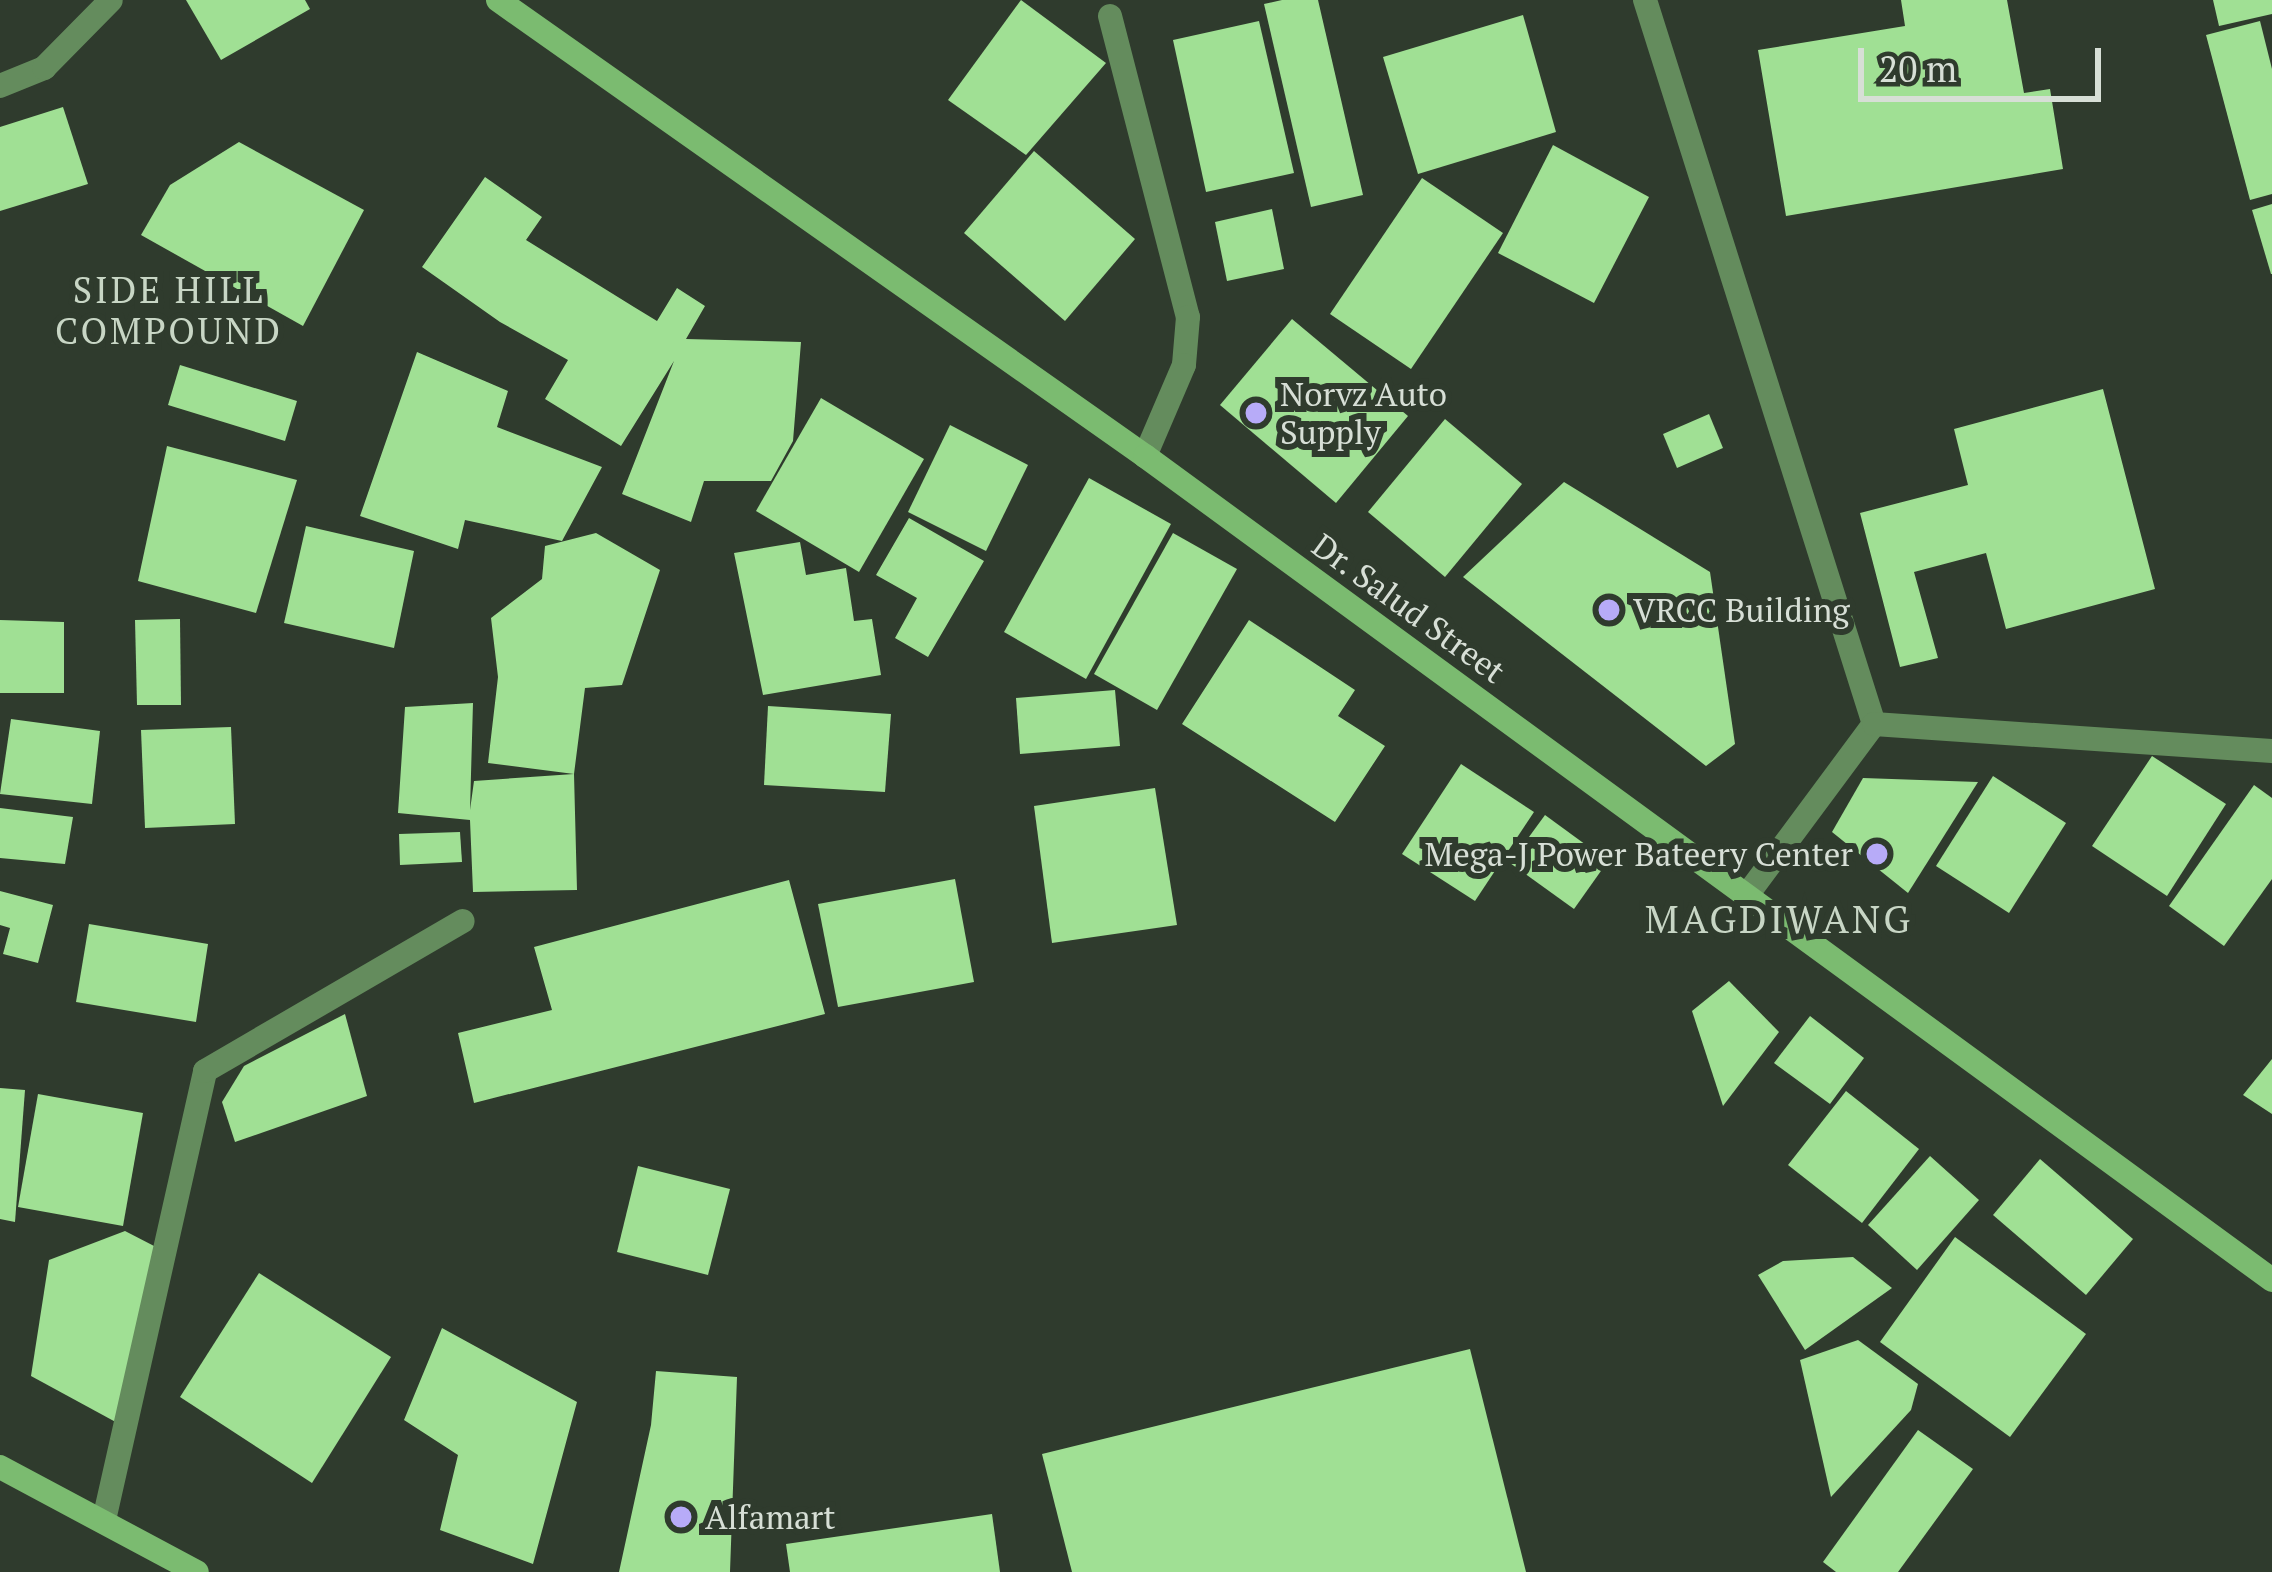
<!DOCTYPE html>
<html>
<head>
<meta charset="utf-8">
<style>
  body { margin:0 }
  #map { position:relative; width:2272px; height:1572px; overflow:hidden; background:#2f3b2d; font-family:"PT Serif",serif }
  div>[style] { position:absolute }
  .building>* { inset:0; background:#a0e094 }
  .minor>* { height:24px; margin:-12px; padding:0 12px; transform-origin:12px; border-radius:12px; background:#648c5d }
  .secondary>* { height:24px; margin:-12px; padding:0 12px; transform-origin:12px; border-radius:12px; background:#7bbb70 }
  .dots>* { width:33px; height:33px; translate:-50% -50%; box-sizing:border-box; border:6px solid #2f3b2d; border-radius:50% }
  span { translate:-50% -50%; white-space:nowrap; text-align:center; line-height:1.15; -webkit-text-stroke:12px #2f3b2d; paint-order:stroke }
  .poi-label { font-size:33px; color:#d7dfd6 }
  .left { translate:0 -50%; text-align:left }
  .right { translate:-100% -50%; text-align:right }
  .street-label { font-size:33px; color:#d7dfd6 }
  .neighbourhood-label { font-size:36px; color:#c8d6c5; letter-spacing:3px }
  .quarter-label { font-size:39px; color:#c8d6c5; letter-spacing:3px }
  .scale { position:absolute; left:1858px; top:48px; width:243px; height:54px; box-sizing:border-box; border:6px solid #d7dfd6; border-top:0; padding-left:15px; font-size:36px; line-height:42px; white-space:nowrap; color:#d7dfd6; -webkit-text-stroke:9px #2f3b2d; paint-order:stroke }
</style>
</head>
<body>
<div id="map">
  <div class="building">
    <i style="clip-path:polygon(186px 0,305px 0,310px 9px,221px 60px)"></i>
    <i style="clip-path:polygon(1021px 0,1106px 63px,1026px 155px,948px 100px)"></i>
    <i style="clip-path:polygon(1282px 0,1318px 0,1363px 195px,1311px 207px,1264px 4px)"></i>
    <i style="clip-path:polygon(1901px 0,2007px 0,2024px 93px,2050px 89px,2063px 169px,1786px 216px,1758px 50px,1905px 26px)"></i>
    <i style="clip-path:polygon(2213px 0,2272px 0,2272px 14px,2219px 26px)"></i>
    <i style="clip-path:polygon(1523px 15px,1556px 132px,1418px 174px,1383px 57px)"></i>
    <i style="clip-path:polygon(1259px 21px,1294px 173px,1206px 192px,1173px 40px)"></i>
    <i style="clip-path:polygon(2260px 21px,2272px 69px,2272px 194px,2250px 200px,2206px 35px)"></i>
    <i style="clip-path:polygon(63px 107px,88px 184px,0 211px,0 127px)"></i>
    <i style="clip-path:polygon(239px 142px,364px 210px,303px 326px,141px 235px,170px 185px)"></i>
    <i style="clip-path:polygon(1553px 145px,1649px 197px,1594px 303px,1498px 253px)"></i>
    <i style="clip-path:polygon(1034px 151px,1135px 239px,1065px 321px,964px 233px)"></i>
    <i style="clip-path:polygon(485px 177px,542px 217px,526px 240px,634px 307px,657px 321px,677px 288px,705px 306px,686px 339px,801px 342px,793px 441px,771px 481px,704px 481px,691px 522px,622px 494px,674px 361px,621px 446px,545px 399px,568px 360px,500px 322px,422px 267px)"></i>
    <i style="clip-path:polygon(1422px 178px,1503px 233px,1411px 369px,1330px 314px)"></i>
    <i style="clip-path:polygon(2272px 204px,2272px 274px,2271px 274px,2252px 210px)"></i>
    <i style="clip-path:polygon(1272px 209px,1284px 269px,1227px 281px,1215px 222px)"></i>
    <i style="clip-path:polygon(1292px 319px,1408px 416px,1336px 503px,1220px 405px)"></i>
    <i style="clip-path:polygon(417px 352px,508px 391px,497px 427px,602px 467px,562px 541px,465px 520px,458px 549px,360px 516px)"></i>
    <i style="clip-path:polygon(180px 365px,297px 401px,285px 441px,168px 405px)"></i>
    <i style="clip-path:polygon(2103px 389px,2155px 589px,2006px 629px,1986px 553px,1914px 572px,1938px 658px,1900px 667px,1860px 513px,1968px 485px,1954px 429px)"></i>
    <i style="clip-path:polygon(821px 398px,924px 459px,859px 572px,756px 511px)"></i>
    <i style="clip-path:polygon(1709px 414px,1723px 448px,1677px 468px,1663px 434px)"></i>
    <i style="clip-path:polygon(1445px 419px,1522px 484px,1445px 577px,1368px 512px)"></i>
    <i style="clip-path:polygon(950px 425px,1028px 465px,986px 551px,908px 512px)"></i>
    <i style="clip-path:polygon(167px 446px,297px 480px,256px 613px,138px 581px)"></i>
    <i style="clip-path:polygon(1089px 478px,1171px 524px,1086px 679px,1004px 632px)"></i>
    <i style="clip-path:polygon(1564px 482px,1710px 572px,1735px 744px,1706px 766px,1463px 577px)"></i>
    <i style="clip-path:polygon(909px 518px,984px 561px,928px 657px,895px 638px,917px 598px,876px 575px)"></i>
    <i style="clip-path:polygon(306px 526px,414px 551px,394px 648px,284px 623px)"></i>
    <i style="clip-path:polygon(596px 533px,660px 570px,622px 685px,585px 688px,574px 774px,577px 890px,473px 892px,470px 820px,398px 813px,405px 707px,473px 703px,470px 810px,474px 781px,574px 774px,488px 763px,498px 677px,491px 618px,542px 579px,545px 546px)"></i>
    <i style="clip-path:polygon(1173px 533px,1237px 569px,1157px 710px,1094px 674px)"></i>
    <i style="clip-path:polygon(800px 542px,806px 575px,846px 568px,854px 621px,872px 619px,881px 675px,763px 695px,734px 553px)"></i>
    <i style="clip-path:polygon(180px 619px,181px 705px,137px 705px,135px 620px)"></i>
    <i style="clip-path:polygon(0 620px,64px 622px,64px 693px,0 693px)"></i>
    <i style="clip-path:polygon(1249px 620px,1355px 690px,1338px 716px,1385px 746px,1335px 822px,1182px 724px)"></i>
    <i style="clip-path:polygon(1115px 690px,1120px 746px,1020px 754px,1016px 698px)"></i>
    <i style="clip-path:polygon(768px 706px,891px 714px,885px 792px,764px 785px)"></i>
    <i style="clip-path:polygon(11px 719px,100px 731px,92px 804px,0 794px)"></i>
    <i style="clip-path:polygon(231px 727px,235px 824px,145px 828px,141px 730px)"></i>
    <i style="clip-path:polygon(2152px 756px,2226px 804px,2167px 896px,2092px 846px)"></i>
    <i style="clip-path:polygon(1461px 764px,1534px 812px,1475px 901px,1402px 854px)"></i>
    <i style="clip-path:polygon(1993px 776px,2066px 823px,2009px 913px,1936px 866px)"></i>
    <i style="clip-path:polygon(1863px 778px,1978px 782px,1908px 893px,1832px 832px)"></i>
    <i style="clip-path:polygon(2254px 785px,2272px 798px,2272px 879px,2224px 946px,2169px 906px)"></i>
    <i style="clip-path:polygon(1155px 788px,1177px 925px,1052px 943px,1034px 806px)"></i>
    <i style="clip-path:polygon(0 808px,73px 817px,65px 864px,0 858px)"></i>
    <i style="clip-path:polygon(1545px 815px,1608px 861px,1574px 909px,1510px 863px)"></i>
    <i style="clip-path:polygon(460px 832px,462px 862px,400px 865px,399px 834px)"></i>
    <i style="clip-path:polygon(955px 879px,974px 982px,838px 1007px,818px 904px)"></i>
    <i style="clip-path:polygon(789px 880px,825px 1014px,474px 1103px,458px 1033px,552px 1010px,534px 947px)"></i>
    <i style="clip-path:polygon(0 891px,53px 905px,38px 963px,3px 954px,10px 928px,0 925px)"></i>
    <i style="clip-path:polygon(89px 924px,208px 944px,196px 1022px,76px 1002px)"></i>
    <i style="clip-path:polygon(1729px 981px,1779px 1032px,1723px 1106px,1692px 1011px)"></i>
    <i style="clip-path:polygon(345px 1014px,367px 1096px,235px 1142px,222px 1102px,244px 1066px)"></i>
    <i style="clip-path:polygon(1810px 1016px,1864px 1058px,1830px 1104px,1774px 1063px)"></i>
    <i style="clip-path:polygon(2272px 1059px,2272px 1114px,2243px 1095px)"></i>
    <i style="clip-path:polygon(0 1088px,25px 1090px,15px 1222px,0 1219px)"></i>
    <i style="clip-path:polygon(1846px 1091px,1919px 1149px,1862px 1223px,1788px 1165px)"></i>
    <i style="clip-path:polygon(38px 1094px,143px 1113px,123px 1226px,18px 1207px)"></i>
    <i style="clip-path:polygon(1930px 1156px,1979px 1200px,1917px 1270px,1868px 1225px)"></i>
    <i style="clip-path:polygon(2040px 1159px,2133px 1239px,2086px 1295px,1993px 1215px)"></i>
    <i style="clip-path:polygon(638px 1166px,730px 1189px,708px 1275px,617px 1252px)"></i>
    <i style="clip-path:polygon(125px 1231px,156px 1247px,123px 1426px,31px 1376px,49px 1260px)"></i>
    <i style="clip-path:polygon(1955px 1237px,2086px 1334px,2010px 1437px,1880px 1342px)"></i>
    <i style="clip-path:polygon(1853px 1257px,1892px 1288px,1805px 1350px,1758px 1275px,1783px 1261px)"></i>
    <i style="clip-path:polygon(259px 1273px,391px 1357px,312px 1483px,180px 1397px)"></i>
    <i style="clip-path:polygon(442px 1328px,577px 1402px,533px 1564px,440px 1530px,458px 1455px,404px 1420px)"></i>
    <i style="clip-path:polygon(1858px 1340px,1918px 1384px,1911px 1410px,1831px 1497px,1800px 1360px)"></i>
    <i style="clip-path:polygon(1470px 1349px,1526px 1572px,1072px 1572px,1042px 1454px)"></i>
    <i style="clip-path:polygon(656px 1371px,737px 1377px,730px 1572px,619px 1572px,651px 1425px)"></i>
    <i style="clip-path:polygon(1918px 1430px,1973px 1469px,1898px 1572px,1836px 1572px,1823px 1562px)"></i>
    <i style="clip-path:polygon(992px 1514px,1000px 1572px,790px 1572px,786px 1544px)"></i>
  </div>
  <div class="minor">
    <i style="left:1645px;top:0;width:759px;rotate:72.45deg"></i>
    <i style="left:1874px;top:724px;width:213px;rotate:126.6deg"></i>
    <i style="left:1110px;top:16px;width:311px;rotate:75.5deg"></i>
    <i style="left:1188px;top:317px;width:48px;rotate:94.8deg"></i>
    <i style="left:1184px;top:365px;width:99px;rotate:113.2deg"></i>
    <i style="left:0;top:86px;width:48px;rotate:-22.2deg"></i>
    <i style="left:44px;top:68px;width:95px;rotate:-45.4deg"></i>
    <i style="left:1874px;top:724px;width:399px;rotate:3.9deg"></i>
    <i style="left:104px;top:1520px;width:460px;rotate:-77.3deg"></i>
    <i style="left:205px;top:1071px;width:298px;rotate:-30.2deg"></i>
  </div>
  <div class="secondary">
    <i style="left:498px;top:0;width:792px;rotate:35.18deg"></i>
    <i style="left:1145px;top:456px;width:1396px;rotate:36.17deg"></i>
    <i style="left:0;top:1467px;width:223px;rotate:28.1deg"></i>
  </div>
  <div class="dots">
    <i style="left:1256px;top:413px;background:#b7abf8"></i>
    <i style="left:1609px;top:610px;background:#b7abf8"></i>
    <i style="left:1877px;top:854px;background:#b7abf8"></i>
    <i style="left:681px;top:1517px;background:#b7abf8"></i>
  </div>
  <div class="poi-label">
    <span class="left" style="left:1280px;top:413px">Norvz Auto<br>Supply</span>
    <span class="left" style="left:1633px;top:610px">VRCC Building</span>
    <span class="right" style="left:1853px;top:854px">Mega-J Power Bateery Center</span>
    <span class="left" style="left:705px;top:1517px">Alfamart</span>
  </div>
  <div class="street-label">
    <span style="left:1409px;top:608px;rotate:36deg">Dr. Salud Street</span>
  </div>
  <div class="neighbourhood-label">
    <span style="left:169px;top:310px">SIDE HILL<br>COMPOUND</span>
  </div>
  <div class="quarter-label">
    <span style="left:1779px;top:918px">MAGDIWANG</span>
  </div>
  <div class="scale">20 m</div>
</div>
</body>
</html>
